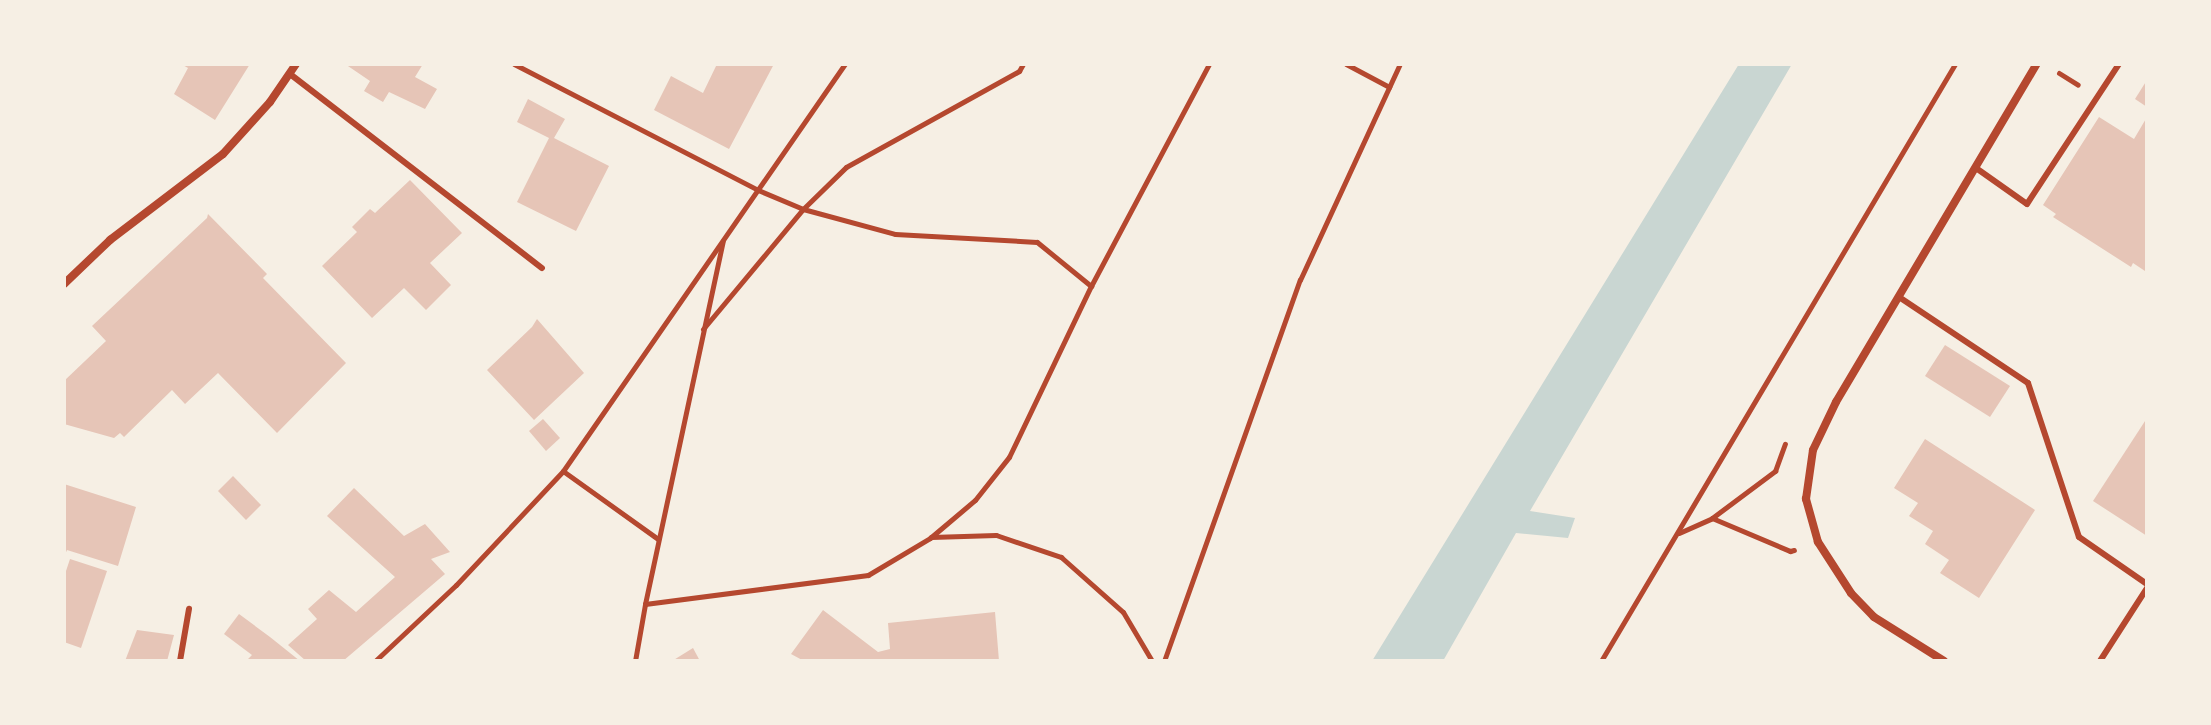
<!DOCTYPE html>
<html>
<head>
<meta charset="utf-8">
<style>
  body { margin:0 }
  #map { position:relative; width:2211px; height:725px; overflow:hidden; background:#f6efe4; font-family:Lato,sans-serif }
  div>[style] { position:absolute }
  .water>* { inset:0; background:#c9d6d2 }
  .building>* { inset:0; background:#e6c5b7 }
  .path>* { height:5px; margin:-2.5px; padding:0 2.5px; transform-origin:2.5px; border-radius:2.5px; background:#b5482f }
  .service>* { height:6px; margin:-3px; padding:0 3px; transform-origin:3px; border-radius:3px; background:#b5482f }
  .minor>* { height:8px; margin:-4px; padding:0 4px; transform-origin:4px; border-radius:4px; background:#b5482f }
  span { translate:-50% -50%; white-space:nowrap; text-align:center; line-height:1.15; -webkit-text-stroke:7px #f6efe4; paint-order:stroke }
  .frame { position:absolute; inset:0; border:66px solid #f6efe4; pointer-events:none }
</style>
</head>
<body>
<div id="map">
  <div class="water">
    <i style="clip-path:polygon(1739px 64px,1792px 64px,1530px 511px,1575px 518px,1568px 538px,1516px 533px,1443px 661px,1372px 661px)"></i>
  </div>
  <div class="building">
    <i style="clip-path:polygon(181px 64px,250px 64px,215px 120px,174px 94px,188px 68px)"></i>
    <i style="clip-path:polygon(345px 64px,423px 64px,415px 77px,437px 89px,425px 109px,389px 92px,383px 102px,364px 91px,370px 81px)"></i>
    <i style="clip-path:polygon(717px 64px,774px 64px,729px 149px,654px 110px,671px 76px,703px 93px)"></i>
    <i style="clip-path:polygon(2147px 80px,2147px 107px,2135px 99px)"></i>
    <i style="clip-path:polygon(528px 99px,565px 119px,554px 138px,609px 166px,576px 231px,517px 202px,549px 138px,517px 122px)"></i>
    <i style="clip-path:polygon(2099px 117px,2134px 139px,2147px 117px,2145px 271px,2133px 263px,2131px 267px,2053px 217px,2056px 214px,2043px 205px)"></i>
    <i style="clip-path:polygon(410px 180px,462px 233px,430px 263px,451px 285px,426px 310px,404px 288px,372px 318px,322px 266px,357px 232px,352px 227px,370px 209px,375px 213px)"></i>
    <i style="clip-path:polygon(208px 214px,267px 274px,263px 278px,346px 363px,277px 433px,218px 373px,185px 404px,172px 390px,124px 437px,120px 433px,114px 438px,64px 424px,64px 381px,106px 341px,92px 326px,207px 218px)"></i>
    <i style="clip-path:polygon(537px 319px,584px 373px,534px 420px,487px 370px,532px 327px)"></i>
    <i style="clip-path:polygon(1945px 345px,2010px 386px,1990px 417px,1925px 376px)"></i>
    <i style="clip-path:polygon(2147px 418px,2147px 536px,2093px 501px)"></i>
    <i style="clip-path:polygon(543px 419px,560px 438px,546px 451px,529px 431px)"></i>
    <i style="clip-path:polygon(1925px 439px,2035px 510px,1979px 598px,1940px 573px,1949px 560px,1925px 544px,1933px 531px,1909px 516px,1918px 503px,1894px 488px)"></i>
    <i style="clip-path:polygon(233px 476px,261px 505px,246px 520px,218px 491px)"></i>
    <i style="clip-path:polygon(64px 484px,136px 507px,118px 566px,67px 550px,64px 557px)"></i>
    <i style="clip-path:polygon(354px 488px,404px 536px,425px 524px,450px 552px,431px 559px,445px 574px,343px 661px,306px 661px,288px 645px,317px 619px,308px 609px,329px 590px,356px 612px,395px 577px,327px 516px)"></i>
    <i style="clip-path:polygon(70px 559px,107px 571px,81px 648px,64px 642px,64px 577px)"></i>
    <i style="clip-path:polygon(823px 610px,878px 652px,890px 649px,888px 623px,995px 612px,999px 661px,804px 661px,791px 654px)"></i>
    <i style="clip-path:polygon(239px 614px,270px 637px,300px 661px,246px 661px,252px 655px,224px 634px)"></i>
    <i style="clip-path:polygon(137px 630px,174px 635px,167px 661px,125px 661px)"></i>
    <i style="clip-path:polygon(693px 648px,700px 661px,672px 661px)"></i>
  </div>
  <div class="path">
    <i style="left:514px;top:64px;width:275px;rotate:27.3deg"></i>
    <i style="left:758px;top:190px;width:49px;rotate:22.9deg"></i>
    <i style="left:803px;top:209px;width:95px;rotate:15.2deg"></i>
    <i style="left:895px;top:234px;width:142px;rotate:3.2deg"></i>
    <i style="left:1037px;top:242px;width:70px;rotate:39.2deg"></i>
    <i style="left:1346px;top:64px;width:49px;rotate:28.1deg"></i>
    <i style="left:2059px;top:73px;width:22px;rotate:32deg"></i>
    <i style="left:703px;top:329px;width:156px;rotate:-50.2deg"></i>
    <i style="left:803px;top:209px;width:60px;rotate:-44.3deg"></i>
    <i style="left:846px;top:167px;width:198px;rotate:-29deg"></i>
    <i style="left:1019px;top:71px;width:8px;rotate:-60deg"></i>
    <i style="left:563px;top:471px;width:117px;rotate:35.6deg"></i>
    <i style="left:1712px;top:518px;width:79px;rotate:-36.7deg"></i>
    <i style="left:1775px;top:471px;width:29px;rotate:-70deg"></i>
    <i style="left:1679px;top:533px;width:36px;rotate:-24deg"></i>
    <i style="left:1712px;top:518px;width:85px;rotate:22.9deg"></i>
    <i style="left:1790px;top:551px;width:4px;rotate:-14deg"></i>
    <i style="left:931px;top:537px;width:65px;rotate:-1.8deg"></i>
    <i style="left:996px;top:535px;width:69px;rotate:18.7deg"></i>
    <i style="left:1061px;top:557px;width:83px;rotate:41.6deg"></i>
    <i style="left:1123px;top:612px;width:57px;rotate:59.4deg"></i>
    <i style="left:645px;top:604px;width:371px;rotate:-77.9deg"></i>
    <i style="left:375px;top:661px;width:111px;rotate:-43.2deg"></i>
    <i style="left:456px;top:585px;width:156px;rotate:-46.8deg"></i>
    <i style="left:563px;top:471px;width:495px;rotate:-55.3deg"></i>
    <i style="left:635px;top:661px;width:58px;rotate:-80deg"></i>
    <i style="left:645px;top:604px;width:225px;rotate:-7.4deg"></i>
    <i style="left:868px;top:575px;width:72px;rotate:-30.8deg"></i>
    <i style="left:930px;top:538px;width:59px;rotate:-40.2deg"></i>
    <i style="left:975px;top:500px;width:55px;rotate:-51.7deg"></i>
    <i style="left:1009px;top:457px;width:190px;rotate:-64.4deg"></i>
    <i style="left:1091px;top:286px;width:251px;rotate:-62deg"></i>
    <i style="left:1164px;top:661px;width:405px;rotate:-70.4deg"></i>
    <i style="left:1300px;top:280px;width:238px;rotate:-65.2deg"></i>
    <i style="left:1601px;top:661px;width:694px;rotate:-59.33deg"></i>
  </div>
  <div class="service">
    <i style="left:290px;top:74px;width:318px;rotate:37.6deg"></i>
    <i style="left:1976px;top:168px;width:62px;rotate:35.2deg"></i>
    <i style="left:2027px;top:204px;width:168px;rotate:-56.7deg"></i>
    <i style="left:1899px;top:297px;width:155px;rotate:33.7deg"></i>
    <i style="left:2028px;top:383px;width:162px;rotate:71.7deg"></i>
    <i style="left:2079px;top:537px;width:83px;rotate:34.7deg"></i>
    <i style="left:180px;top:661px;width:53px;rotate:-80.2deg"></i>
    <i style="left:2100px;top:661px;width:87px;rotate:-57.2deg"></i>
  </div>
  <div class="minor">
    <i style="left:64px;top:284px;width:64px;rotate:-43.7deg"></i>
    <i style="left:110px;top:240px;width:142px;rotate:-37.3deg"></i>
    <i style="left:223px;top:154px;width:70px;rotate:-47.9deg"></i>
    <i style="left:270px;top:102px;width:46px;rotate:-55.6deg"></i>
    <i style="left:1944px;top:661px;width:83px;rotate:-147.8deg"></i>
    <i style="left:1874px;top:617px;width:33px;rotate:-134deg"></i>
    <i style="left:1851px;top:593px;width:61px;rotate:-122.9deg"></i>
    <i style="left:1818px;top:542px;width:45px;rotate:-105.6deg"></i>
    <i style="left:1806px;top:499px;width:49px;rotate:-81.9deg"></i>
    <i style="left:1813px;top:450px;width:53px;rotate:-64.4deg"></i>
    <i style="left:1836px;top:402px;width:393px;rotate:-59.3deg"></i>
  </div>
  <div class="frame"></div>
</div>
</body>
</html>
